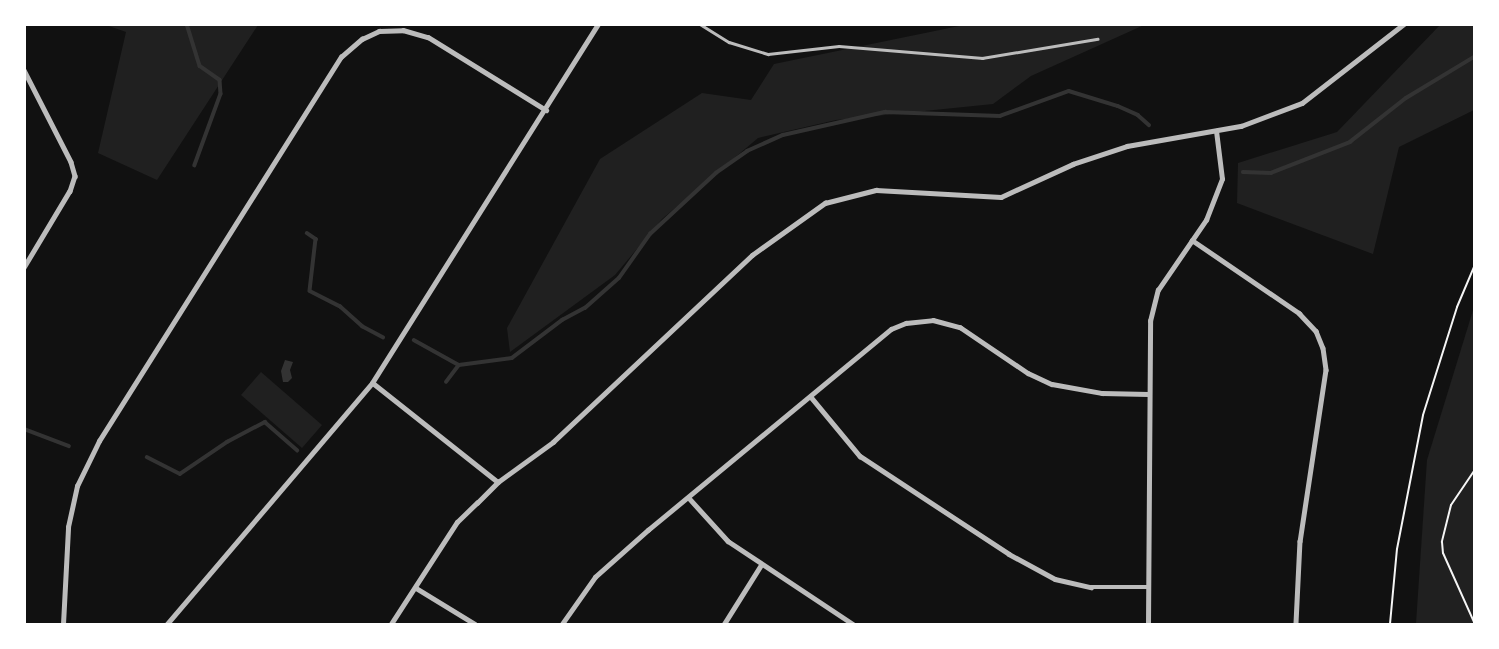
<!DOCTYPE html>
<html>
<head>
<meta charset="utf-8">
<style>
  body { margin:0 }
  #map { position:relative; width:1499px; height:649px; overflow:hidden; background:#111; font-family:"IBM Plex Sans",sans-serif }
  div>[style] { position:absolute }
  .green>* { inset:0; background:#202020 }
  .water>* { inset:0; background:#333 }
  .stream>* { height:3.5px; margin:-1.75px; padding:0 1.75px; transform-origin:1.75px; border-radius:1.75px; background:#333 }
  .path>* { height:2px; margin:-1px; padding:0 1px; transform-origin:1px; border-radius:1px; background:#f5f5f5 }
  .service>* { height:2.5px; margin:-1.25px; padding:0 1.25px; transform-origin:1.25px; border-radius:1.25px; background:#bcbcbc }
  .minor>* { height:4.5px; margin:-2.25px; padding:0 2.25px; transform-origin:2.25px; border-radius:2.25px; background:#bcbcbc }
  span { translate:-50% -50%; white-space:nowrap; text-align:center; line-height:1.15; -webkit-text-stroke:7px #fff; paint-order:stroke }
  .frame { position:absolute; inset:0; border:26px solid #fff; pointer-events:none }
</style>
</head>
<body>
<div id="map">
  <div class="green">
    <i style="clip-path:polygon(106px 25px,258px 25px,157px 180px,98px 153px,126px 32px)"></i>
    <i style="clip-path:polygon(964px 25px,1144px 25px,1031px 76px,993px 104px,836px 120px,758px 138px,662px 219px,615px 275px,510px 352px,507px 328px,600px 159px,702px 93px,751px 100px,774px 64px)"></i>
    <i style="clip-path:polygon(1440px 25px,1474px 25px,1474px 110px,1399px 147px,1373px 254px,1237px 203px,1238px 163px,1337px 132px)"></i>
    <i style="clip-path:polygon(1474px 307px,1474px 624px,1416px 624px,1427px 460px)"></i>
    <i style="clip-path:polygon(261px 372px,322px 425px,302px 448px,241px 395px)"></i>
  </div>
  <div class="water">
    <i style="clip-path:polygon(285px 360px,293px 362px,290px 370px,292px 378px,288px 382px,283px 382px,281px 371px)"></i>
  </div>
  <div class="stream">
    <i style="left:187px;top:24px;width:44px;rotate:72.8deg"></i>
    <i style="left:200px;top:66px;width:24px;rotate:35deg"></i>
    <i style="left:220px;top:80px;width:14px;rotate:86deg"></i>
    <i style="left:221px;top:94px;width:76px;rotate:110.1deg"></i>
    <i style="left:1243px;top:172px;width:28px;rotate:2deg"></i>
    <i style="left:1271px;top:173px;width:85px;rotate:-21.4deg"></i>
    <i style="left:1350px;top:142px;width:71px;rotate:-38.2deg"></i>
    <i style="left:1406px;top:98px;width:79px;rotate:-31.1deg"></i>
    <i style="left:307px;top:233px;width:11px;rotate:34deg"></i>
    <i style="left:316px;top:239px;width:52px;rotate:96.6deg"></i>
    <i style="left:310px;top:291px;width:34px;rotate:27deg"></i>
    <i style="left:340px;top:306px;width:30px;rotate:42deg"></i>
    <i style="left:362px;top:326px;width:24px;rotate:28deg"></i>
    <i style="left:414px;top:340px;width:51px;rotate:29.1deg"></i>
    <i style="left:459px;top:365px;width:53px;rotate:-7.5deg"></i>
    <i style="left:512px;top:358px;width:63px;rotate:-37.2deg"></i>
    <i style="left:562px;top:320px;width:26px;rotate:-28deg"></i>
    <i style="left:585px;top:308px;width:45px;rotate:-41.4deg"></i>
    <i style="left:619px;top:278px;width:54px;rotate:-54.8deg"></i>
    <i style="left:650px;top:234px;width:90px;rotate:-42.7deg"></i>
    <i style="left:716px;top:173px;width:38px;rotate:-35deg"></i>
    <i style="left:747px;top:151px;width:39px;rotate:-24deg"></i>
    <i style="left:783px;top:135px;width:105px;rotate:-12.7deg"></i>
    <i style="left:885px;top:112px;width:115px;rotate:2deg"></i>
    <i style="left:1000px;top:116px;width:73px;rotate:-19.9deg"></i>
    <i style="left:1069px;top:91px;width:51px;rotate:17deg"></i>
    <i style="left:1118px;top:106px;width:22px;rotate:24deg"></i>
    <i style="left:1138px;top:115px;width:15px;rotate:42deg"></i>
    <i style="left:446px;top:382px;width:21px;rotate:-53deg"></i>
    <i style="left:24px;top:429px;width:48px;rotate:20.7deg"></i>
    <i style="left:147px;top:457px;width:37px;rotate:27deg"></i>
    <i style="left:180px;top:474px;width:57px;rotate:-34.2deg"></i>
    <i style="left:227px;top:442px;width:43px;rotate:-27.8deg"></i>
    <i style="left:265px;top:422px;width:43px;rotate:41.2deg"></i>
  </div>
  <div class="path">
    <i style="left:1474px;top:471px;width:41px;rotate:124.1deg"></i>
    <i style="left:1451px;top:505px;width:38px;rotate:104deg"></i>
    <i style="left:1442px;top:542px;width:11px;rotate:85deg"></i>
    <i style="left:1443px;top:553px;width:76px;rotate:65.8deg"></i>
    <i style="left:1390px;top:624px;width:75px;rotate:-84.7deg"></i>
    <i style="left:1397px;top:549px;width:136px;rotate:-79deg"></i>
    <i style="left:1423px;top:415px;width:113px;rotate:-72.5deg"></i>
    <i style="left:1457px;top:307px;width:43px;rotate:-67deg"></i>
  </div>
  <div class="service">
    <i style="left:700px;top:24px;width:34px;rotate:32deg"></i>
    <i style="left:729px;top:42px;width:41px;rotate:17.1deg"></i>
    <i style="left:768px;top:54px;width:71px;rotate:-6.4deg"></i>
    <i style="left:839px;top:46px;width:144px;rotate:4.8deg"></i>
    <i style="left:982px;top:58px;width:117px;rotate:-9.4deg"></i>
  </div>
  <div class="minor">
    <i style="left:24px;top:70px;width:103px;rotate:62.9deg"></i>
    <i style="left:71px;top:162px;width:15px;rotate:74deg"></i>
    <i style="left:75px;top:176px;width:16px;rotate:108deg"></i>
    <i style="left:70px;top:191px;width:90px;rotate:120.9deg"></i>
    <i style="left:1192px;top:240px;width:130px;rotate:34.3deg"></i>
    <i style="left:1299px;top:313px;width:25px;rotate:47deg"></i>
    <i style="left:1316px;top:331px;width:18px;rotate:68deg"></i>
    <i style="left:1323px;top:348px;width:22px;rotate:82deg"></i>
    <i style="left:1326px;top:370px;width:173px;rotate:98.6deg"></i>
    <i style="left:1300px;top:541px;width:83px;rotate:92.8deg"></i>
    <i style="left:373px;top:383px;width:159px;rotate:38.4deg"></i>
    <i style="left:811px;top:397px;width:77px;rotate:50.3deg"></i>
    <i style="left:860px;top:456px;width:178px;rotate:33.3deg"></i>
    <i style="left:1009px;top:554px;width:52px;rotate:28.5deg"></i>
    <i style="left:1055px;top:579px;width:37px;rotate:13deg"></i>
    <i style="left:1091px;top:587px;width:57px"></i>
    <i style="left:689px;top:498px;width:58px;rotate:47.8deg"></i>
    <i style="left:728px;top:541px;width:150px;rotate:33.6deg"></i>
    <i style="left:416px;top:588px;width:69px;rotate:31.4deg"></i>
    <i style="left:63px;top:624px;width:97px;rotate:-87deg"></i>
    <i style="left:68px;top:527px;width:42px;rotate:-77.6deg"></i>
    <i style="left:77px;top:486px;width:50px;rotate:-63.9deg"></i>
    <i style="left:99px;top:441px;width:454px;rotate:-57.8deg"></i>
    <i style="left:341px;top:57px;width:28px;rotate:-41deg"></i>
    <i style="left:362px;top:39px;width:19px;rotate:-25deg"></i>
    <i style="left:379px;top:31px;width:24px;rotate:-2deg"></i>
    <i style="left:403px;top:30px;width:26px;rotate:16deg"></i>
    <i style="left:428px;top:37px;width:139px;rotate:31.7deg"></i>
    <i style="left:167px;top:624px;width:316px;rotate:-49.6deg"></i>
    <i style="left:372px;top:383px;width:424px;rotate:-57.8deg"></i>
    <i style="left:391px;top:624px;width:121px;rotate:-57.1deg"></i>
    <i style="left:457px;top:522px;width:28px;rotate:-44deg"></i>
    <i style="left:477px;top:503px;width:30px;rotate:-45deg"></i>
    <i style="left:498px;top:482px;width:68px;rotate:-36deg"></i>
    <i style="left:553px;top:442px;width:273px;rotate:-43.2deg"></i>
    <i style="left:752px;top:255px;width:90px;rotate:-35.5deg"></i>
    <i style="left:825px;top:203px;width:53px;rotate:-14.3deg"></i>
    <i style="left:876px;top:190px;width:125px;rotate:3.2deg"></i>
    <i style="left:1001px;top:197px;width:79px;rotate:-24.6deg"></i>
    <i style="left:1073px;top:164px;width:57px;rotate:-18.4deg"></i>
    <i style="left:1127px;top:146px;width:116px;rotate:-10deg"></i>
    <i style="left:1241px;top:126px;width:65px;rotate:-20.7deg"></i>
    <i style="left:1302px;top:103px;width:129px;rotate:-37.8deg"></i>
    <i style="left:562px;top:624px;width:57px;rotate:-54.9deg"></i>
    <i style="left:595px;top:577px;width:71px;rotate:-41.6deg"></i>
    <i style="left:648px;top:530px;width:315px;rotate:-39.6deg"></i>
    <i style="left:891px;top:329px;width:16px;rotate:-22deg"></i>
    <i style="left:906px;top:323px;width:27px;rotate:-6deg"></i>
    <i style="left:933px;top:320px;width:28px;rotate:15deg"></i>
    <i style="left:960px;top:327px;width:82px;rotate:34.1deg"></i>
    <i style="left:1028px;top:373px;width:26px;rotate:25deg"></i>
    <i style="left:1052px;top:384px;width:51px;rotate:10.2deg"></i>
    <i style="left:1102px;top:393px;width:46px;rotate:1.2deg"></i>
    <i style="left:724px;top:624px;width:70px;rotate:-57.9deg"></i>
    <i style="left:1148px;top:624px;width:303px;rotate:-89.6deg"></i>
    <i style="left:1150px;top:321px;width:32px;rotate:-76deg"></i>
    <i style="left:1158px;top:290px;width:85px;rotate:-55.6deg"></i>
    <i style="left:1206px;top:220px;width:44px;rotate:-68.7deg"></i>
    <i style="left:1222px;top:179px;width:48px;rotate:-97.1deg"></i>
  </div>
  <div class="frame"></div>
</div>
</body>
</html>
